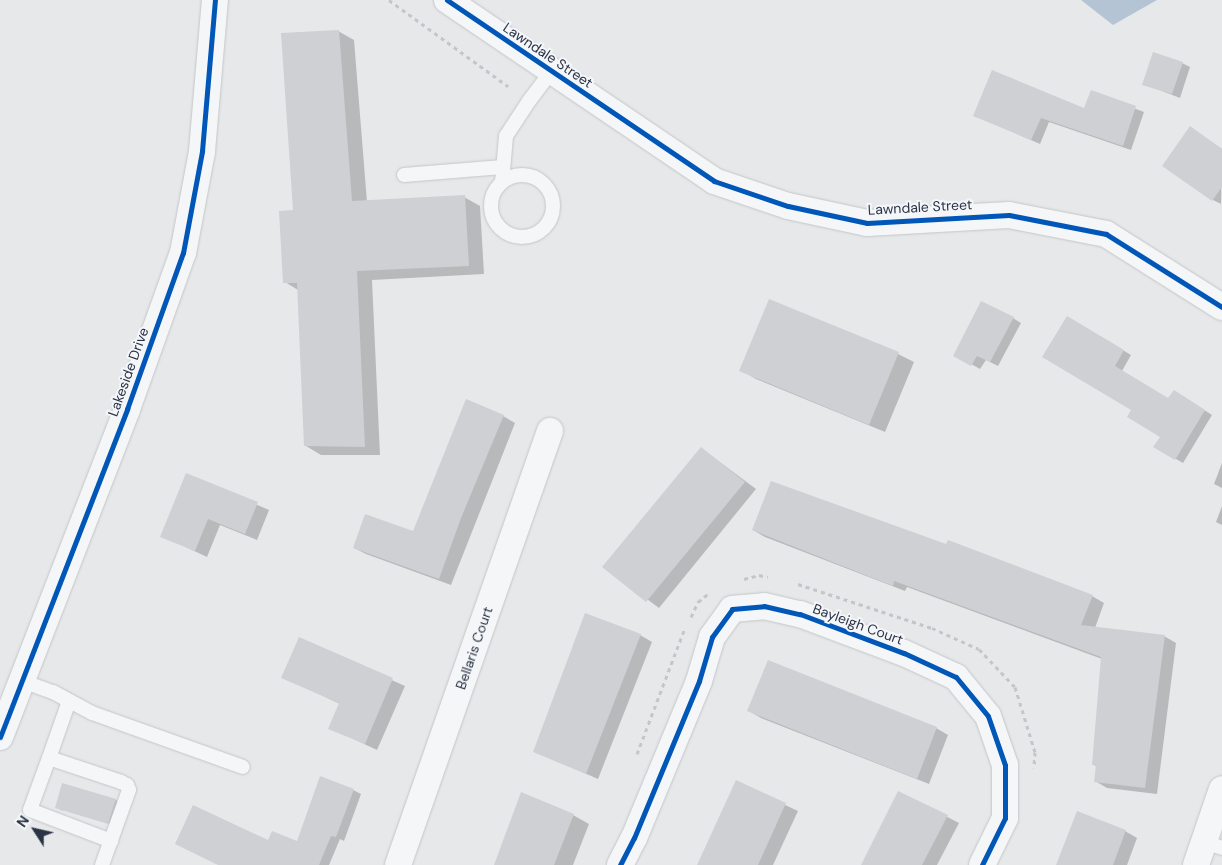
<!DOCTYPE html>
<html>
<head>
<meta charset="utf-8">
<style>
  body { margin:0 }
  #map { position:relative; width:1222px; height:865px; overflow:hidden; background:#e6e8ea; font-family:"DM Sans",sans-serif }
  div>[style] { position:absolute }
  .water>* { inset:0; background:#b4c4d5 }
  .shadow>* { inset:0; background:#0003 }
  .building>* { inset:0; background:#ced0d3 }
  .path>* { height:3px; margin-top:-1.5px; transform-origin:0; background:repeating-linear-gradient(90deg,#c5c6ca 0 4px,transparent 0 8px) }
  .roads { filter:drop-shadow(0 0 1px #c4c6c8) drop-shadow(0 0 1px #c4c6c8) }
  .service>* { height:14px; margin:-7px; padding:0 7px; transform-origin:7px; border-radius:7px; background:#f5f6f7 }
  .service>.ring { margin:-7px; padding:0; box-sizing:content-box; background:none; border:14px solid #f5f6f7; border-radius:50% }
  .minor>* { height:26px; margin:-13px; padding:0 13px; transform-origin:13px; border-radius:13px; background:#f5f6f7 }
  .cycleway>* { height:5px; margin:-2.5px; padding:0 2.5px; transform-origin:2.5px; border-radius:2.5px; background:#0057b8 }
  span { translate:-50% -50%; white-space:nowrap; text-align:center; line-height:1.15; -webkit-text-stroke:4px #f4f6f9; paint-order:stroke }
  .street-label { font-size:14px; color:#2b3445 }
  .north { position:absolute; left:10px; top:805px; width:50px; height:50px; -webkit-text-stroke:4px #f4f6f9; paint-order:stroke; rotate:305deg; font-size:14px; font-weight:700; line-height:20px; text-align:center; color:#2b3445 }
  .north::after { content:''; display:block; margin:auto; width:18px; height:22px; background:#2b3445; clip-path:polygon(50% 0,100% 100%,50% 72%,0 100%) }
</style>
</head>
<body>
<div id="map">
  <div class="water">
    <i style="clip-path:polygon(1081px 0,1157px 0,1113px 25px)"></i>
  </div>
  <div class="shadow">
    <i style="clip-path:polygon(338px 31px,354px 40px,367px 202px,464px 197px,480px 206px,484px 274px,372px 280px,380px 455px,321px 455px,306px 446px,298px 290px,285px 282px,294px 212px)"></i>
    <i style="clip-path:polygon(1182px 63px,1190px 67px,1180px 98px,1144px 84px)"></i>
    <i style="clip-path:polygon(1091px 92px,1144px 112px,1131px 150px,1049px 122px,1040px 144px,974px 115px,1085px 110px)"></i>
    <i style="clip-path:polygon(1198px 133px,1222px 149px,1221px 204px,1213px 200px)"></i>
    <i style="clip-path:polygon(1068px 317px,1131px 355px,1122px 371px,1169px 400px,1182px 396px,1212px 415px,1183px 463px,1155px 447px,1161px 437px,1133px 410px)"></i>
    <i style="clip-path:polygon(1013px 318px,1021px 323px,998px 366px,986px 360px,980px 369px,955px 355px)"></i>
    <i style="clip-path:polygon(898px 354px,914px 362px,885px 432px,756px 379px,741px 370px)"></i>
    <i style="clip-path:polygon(503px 416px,515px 423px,451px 585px,366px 554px,354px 548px,414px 533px)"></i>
    <i style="clip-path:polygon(701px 448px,756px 489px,659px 608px,604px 567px)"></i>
    <i style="clip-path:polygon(1222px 463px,1222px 488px,1214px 484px)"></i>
    <i style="clip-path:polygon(187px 475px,269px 510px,257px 540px,220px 525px,207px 557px,162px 536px)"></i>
    <i style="clip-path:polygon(1222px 506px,1222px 525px,1216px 522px)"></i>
    <i style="clip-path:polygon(753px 530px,947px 546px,1092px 596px,1104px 603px,1095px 628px,1164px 636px,1176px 643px,1157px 794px,1107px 788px,1095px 781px,1097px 767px,1093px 764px,1102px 659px,907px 587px,905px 591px,765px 537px)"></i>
    <i style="clip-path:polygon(640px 635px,652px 642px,598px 779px,534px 751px)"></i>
    <i style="clip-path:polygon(300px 639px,405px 686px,377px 750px,330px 728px,340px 704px,283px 677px)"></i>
    <i style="clip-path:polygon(749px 711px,936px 728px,948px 735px,929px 784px,761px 718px)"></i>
    <i style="clip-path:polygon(736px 782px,798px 811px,773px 865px,699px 865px)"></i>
    <i style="clip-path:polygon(63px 784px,116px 800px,124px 805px,114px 825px,63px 809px,63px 811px,56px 807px)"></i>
    <i style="clip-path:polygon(353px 790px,361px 794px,344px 841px,340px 839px,329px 865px,219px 865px,269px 842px,297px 843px)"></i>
    <i style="clip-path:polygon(899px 792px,959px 823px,937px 865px,862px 865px)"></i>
    <i style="clip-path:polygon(573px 815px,589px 824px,573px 865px,495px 865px)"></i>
    <i style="clip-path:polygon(1125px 831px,1137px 838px,1127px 865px,1057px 865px)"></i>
  </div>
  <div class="building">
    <i style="clip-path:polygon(339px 30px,352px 201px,465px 195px,469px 266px,357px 271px,365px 447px,304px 446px,297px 283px,283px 283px,279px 211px,293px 210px,281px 33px)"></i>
    <i style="clip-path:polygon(1153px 52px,1183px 62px,1172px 94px,1142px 85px)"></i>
    <i style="clip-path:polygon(992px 70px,1084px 108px,1091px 90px,1136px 106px,1123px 146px,1041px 118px,1031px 140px,973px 116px)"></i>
    <i style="clip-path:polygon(1190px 126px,1222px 149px,1222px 187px,1212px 201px,1162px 166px)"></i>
    <i style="clip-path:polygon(769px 299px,899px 352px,869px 425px,739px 371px)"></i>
    <i style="clip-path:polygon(981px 301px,1014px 317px,990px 362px,977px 356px,971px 366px,953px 356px)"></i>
    <i style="clip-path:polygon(1067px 316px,1124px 350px,1115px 366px,1168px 398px,1174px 390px,1205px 410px,1175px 460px,1153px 447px,1160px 437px,1127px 417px,1131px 410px,1042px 357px)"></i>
    <i style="clip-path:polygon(466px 399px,504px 415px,461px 518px,439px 579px,353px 548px,365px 514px,413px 531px)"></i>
    <i style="clip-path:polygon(701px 447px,745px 482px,646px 602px,602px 567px)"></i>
    <i style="clip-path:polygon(186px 473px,258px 502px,245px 534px,208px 519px,195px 551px,160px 537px)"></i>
    <i style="clip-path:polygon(771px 481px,946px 544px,948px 540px,1093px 595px,1081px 625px,1165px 635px,1145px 788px,1094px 782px,1096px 765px,1092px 765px,1101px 657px,894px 581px,893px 586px,752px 530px)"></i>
    <i style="clip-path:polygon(585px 613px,641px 634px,586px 774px,533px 752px)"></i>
    <i style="clip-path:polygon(299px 637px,393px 678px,365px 744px,328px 729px,339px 703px,281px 678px)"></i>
    <i style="clip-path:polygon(768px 660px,937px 727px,917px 779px,747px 711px)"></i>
    <i style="clip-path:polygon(320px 776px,354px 789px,336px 837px,331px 836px,319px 865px,218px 865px,175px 844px,193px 805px,268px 840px,272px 831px,297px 841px)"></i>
    <i style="clip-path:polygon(736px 780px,786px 803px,758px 865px,697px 865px)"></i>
    <i style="clip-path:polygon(62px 783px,116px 799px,108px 824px,55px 808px)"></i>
    <i style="clip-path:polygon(898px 791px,948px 815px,922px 865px,861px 865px)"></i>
    <i style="clip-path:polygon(521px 792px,574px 814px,554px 865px,494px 865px)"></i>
    <i style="clip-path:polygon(1077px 811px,1126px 830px,1113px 865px,1056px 865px)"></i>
  </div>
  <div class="path">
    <i style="left:389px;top:0;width:147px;rotate:35.9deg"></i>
    <i style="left:744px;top:579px;width:16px;rotate:-15deg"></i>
    <i style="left:759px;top:575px;width:9px;rotate:13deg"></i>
    <i style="left:798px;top:584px;width:141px;rotate:18.2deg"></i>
    <i style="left:932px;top:628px;width:51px;rotate:24.1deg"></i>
    <i style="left:979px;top:649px;width:52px;rotate:46.5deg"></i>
    <i style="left:1015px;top:687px;width:68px;rotate:72.9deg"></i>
    <i style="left:1035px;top:752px;width:16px;rotate:94deg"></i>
    <i style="left:691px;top:617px;width:17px;rotate:-65deg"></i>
    <i style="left:698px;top:602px;width:14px;rotate:-39deg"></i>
    <i style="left:637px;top:754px;width:133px;rotate:-69.2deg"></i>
  </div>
  <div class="roads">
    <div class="service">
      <i style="left:404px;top:175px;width:99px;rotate:-4.6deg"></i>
      <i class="ring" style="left:491px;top:175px;width:48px;height:48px"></i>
      <i style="left:502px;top:182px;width:46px;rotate:-85deg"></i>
      <i style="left:506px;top:136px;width:42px;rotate:-56.7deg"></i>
      <i style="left:529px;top:101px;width:38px;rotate:-53deg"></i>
      <i style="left:22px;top:681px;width:33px;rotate:20deg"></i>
      <i style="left:53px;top:692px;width:44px;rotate:28.3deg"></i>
      <i style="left:92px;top:713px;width:160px;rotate:19.7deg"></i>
      <i style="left:69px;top:701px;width:60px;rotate:109.3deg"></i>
      <i style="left:49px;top:758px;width:76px;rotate:18.4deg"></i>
      <i style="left:121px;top:782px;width:7px;rotate:27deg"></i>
      <i style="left:127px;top:785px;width:5px;rotate:68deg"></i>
      <i style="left:129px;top:790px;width:80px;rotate:109.8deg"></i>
      <i style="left:49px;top:758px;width:55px;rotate:110.1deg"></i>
      <i style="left:30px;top:810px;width:87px;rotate:20.9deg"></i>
      <i style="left:1204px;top:842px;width:19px;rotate:18deg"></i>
    </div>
    <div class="minor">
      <i style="left:447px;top:0;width:323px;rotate:34.1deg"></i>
      <i style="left:714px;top:181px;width:78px;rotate:18.7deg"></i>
      <i style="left:788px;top:206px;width:81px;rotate:12.1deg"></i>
      <i style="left:867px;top:223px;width:142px;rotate:-3.2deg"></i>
      <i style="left:1009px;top:215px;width:99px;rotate:11.1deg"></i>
      <i style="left:1106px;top:234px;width:137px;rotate:32.2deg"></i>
      <i style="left:0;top:737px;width:352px;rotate:-68.8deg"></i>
      <i style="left:127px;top:409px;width:166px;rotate:-70.3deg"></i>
      <i style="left:183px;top:253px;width:104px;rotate:-79.4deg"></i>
      <i style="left:202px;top:151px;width:152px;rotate:-85.1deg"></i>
      <i style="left:398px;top:865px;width:460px;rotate:-70.7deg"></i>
      <i style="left:620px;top:865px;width:30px;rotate:-63deg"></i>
      <i style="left:634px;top:838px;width:170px;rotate:-67.5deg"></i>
      <i style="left:699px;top:681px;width:46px;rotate:-73.5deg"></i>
      <i style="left:712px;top:637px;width:34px;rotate:-54deg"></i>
      <i style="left:732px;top:609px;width:32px;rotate:-5deg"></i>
      <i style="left:764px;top:606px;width:37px;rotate:13deg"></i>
      <i style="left:800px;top:614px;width:111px;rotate:20.6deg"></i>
      <i style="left:904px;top:653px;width:57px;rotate:24.8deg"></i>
      <i style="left:956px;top:677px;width:50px;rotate:50.6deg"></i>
      <i style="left:988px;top:716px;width:52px;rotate:70.9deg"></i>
      <i style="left:1005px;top:765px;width:53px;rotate:90deg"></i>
      <i style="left:1005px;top:818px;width:52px;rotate:116.1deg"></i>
      <i style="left:1196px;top:865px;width:80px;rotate:-71.1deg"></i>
    </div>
  </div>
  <div class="cycleway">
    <i style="left:447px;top:0;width:323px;rotate:34.1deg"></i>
    <i style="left:714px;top:181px;width:78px;rotate:18.7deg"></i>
    <i style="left:788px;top:206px;width:81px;rotate:12.1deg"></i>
    <i style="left:867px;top:223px;width:142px;rotate:-3.2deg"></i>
    <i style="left:1009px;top:215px;width:99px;rotate:11.1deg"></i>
    <i style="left:1106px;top:234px;width:137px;rotate:32.2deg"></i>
    <i style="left:0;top:737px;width:352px;rotate:-68.8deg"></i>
    <i style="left:127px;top:409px;width:166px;rotate:-70.3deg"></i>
    <i style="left:183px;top:253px;width:104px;rotate:-79.4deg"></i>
    <i style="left:202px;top:151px;width:152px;rotate:-85.1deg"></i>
    <i style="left:620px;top:865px;width:30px;rotate:-63deg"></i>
    <i style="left:634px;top:838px;width:170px;rotate:-67.5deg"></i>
    <i style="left:699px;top:681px;width:46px;rotate:-73.5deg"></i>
    <i style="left:712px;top:637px;width:34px;rotate:-54deg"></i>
    <i style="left:732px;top:609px;width:32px;rotate:-5deg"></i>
    <i style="left:764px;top:606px;width:37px;rotate:13deg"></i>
    <i style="left:800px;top:614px;width:111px;rotate:20.6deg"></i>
    <i style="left:904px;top:653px;width:57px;rotate:24.8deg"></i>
    <i style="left:956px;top:677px;width:50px;rotate:50.6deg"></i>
    <i style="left:988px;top:716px;width:52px;rotate:70.9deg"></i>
    <i style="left:1005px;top:765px;width:53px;rotate:90deg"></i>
    <i style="left:1005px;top:818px;width:52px;rotate:116.1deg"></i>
  </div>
  <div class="street-label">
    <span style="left:548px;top:55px;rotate:34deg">Lawndale Street</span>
    <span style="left:920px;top:207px;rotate:-3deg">Lawndale Street</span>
    <span style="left:128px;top:372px;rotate:-70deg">Lakeside Drive</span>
    <span style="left:858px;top:624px;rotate:20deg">Bayleigh Court</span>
    <span style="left:474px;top:648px;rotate:-71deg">Bellaris Court</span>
  </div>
  <div class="north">N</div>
</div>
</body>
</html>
